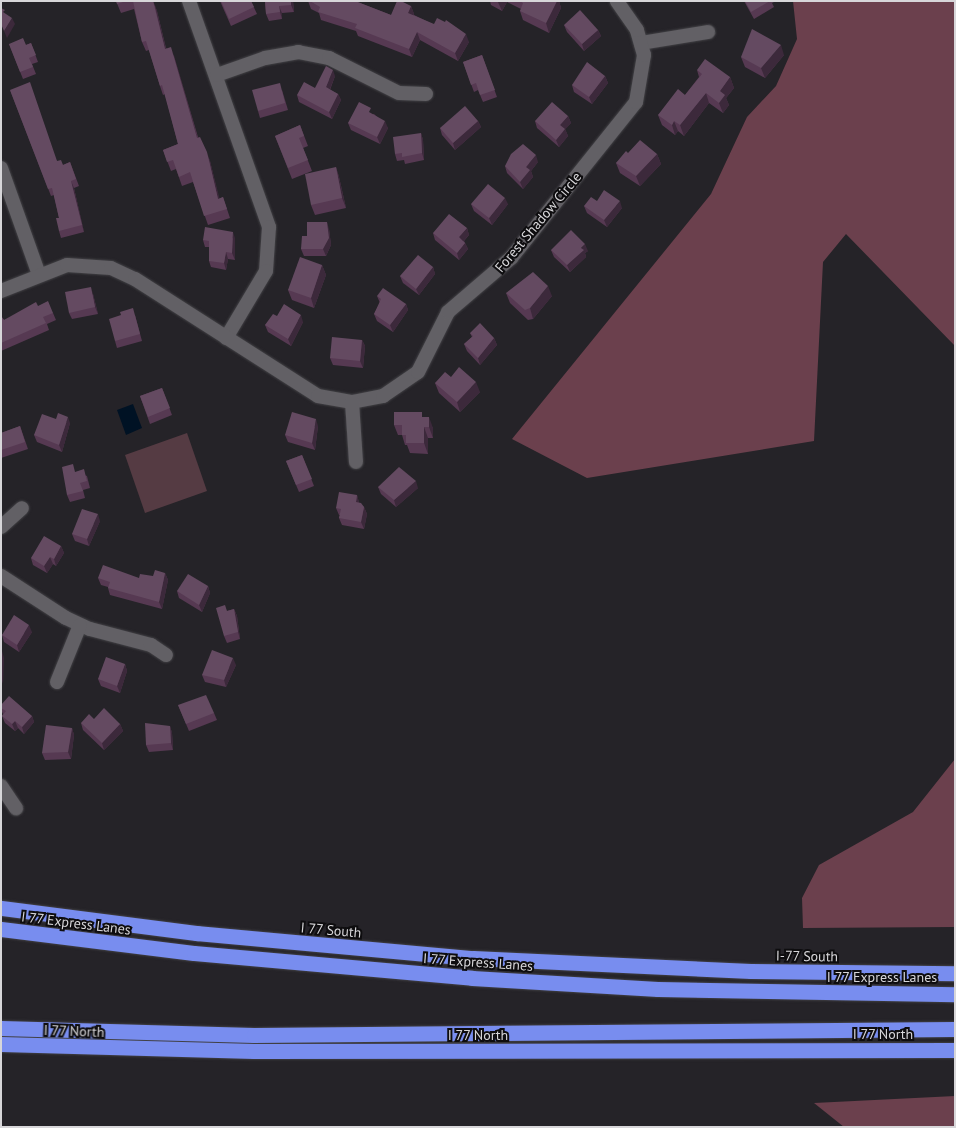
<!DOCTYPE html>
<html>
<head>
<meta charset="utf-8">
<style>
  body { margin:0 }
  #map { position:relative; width:956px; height:1128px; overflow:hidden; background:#252328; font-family:"PT Sans",sans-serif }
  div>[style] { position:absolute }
  .green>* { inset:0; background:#553b43 }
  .forest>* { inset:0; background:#6b404d }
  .water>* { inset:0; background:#001224 }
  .roads { filter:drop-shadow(0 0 1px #424145) drop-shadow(0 0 1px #424145) }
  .minor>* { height:14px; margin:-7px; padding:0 7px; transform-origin:7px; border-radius:7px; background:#626065 }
  .motorway>* { height:15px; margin:-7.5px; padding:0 7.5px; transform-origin:7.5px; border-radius:7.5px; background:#788def }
  .wall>* { inset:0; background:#563952 }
  .shaded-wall>* { inset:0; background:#3c293b }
  .building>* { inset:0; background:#644a61 }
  span { translate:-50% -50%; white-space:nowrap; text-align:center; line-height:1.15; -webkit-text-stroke:4px #0e0d0f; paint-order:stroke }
  .street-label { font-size:14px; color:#d7d6d9 }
  .frame { position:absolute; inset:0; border:2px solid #d7d6d9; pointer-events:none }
</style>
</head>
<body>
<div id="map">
  <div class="green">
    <i style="clip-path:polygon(187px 433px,207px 491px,145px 513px,125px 455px)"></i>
  </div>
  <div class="forest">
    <i style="clip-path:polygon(793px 1px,955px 1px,955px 346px,846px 234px,823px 262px,814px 441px,587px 478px,512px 439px,711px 194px,747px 117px,776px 86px,797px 39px)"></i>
    <i style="clip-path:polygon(955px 759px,955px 927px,803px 928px,802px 898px,819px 865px,913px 812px)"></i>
    <i style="clip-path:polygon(955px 1096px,955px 1127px,844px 1127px,814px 1103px)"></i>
  </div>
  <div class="water">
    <i style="clip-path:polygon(133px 404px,142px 428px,126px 435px,117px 410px)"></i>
  </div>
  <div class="roads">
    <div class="minor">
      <i style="left:189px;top:1px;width:240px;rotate:70.5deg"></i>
      <i style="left:269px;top:227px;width:44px;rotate:93.9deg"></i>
      <i style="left:266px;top:271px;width:78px;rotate:120.8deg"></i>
      <i style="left:641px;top:43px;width:68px;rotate:-9.3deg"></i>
      <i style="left:217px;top:75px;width:51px;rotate:-19.5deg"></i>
      <i style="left:265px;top:58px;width:34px;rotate:-10deg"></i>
      <i style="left:298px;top:52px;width:32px;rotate:11deg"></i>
      <i style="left:329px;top:58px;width:78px;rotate:26.6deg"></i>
      <i style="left:399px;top:93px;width:27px;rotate:2deg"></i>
      <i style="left:1px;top:168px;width:114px;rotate:70.4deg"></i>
      <i style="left:1px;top:291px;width:71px;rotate:-21.5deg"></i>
      <i style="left:67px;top:265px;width:44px;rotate:3.9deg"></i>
      <i style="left:111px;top:268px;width:26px;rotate:25deg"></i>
      <i style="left:135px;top:279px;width:217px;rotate:32.6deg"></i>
      <i style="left:318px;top:396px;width:35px;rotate:10deg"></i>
      <i style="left:352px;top:402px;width:32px;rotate:-11deg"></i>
      <i style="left:383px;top:396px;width:42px;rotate:-34.4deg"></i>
      <i style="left:418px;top:372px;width:67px;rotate:-63.4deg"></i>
      <i style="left:448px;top:312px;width:83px;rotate:-40.6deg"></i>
      <i style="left:511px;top:258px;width:200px;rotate:-51.3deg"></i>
      <i style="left:636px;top:102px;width:48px;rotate:-80.3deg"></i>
      <i style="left:644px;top:55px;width:26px;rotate:-106deg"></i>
      <i style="left:637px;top:30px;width:35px;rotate:-125deg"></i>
      <i style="left:352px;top:402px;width:60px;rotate:86.2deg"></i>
      <i style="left:1px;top:527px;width:28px;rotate:-42deg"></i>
      <i style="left:1px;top:576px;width:77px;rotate:32.9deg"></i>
      <i style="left:66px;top:618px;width:26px;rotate:25deg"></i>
      <i style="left:90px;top:629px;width:63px;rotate:14.7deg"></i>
      <i style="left:151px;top:645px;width:18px;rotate:34deg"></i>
      <i style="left:57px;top:682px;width:61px;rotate:-68deg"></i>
      <i style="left:1px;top:786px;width:27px;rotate:56deg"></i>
    </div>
    <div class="motorway">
      <i style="left:1px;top:908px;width:197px;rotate:7.3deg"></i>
      <i style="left:196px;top:933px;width:278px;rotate:5.2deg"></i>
      <i style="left:473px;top:958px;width:278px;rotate:2.7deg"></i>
      <i style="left:751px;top:971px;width:204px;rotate:0.6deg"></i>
      <i style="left:1px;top:929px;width:194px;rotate:7.1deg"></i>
      <i style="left:194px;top:953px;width:279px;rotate:5.1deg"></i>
      <i style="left:472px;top:978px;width:186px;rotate:3.4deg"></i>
      <i style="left:658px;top:989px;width:297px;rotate:1deg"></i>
      <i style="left:1px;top:1028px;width:253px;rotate:1.6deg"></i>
      <i style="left:254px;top:1035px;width:701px;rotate:-0.49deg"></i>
      <i style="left:1px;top:1044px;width:253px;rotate:1.6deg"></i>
      <i style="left:254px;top:1051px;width:701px;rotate:-0.08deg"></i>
    </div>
  </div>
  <div class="wall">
    <i style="clip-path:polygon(116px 1px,153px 1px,157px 11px,166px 48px,174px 56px,198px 137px,210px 161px,219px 199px,223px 197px,230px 218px,208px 225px,193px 182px,182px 186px,176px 169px,171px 171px,163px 150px,178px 144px,165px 94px,163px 95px,160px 86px,149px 50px,146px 51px,142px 42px,134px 9px,121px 13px)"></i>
    <i style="clip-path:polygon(220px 1px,251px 1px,257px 14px,231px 26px)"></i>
    <i style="clip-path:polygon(265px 1px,293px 1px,294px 12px,282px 13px,282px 19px,269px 21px,266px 14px)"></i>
    <i style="clip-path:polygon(308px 1px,355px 1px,391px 15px,411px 6px,414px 14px,414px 15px,469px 42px,458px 61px,420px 40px,412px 57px,358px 36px,356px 31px,321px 20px,319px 13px,311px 9px)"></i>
    <i style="clip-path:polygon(490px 1px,559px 1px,561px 8px,549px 33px,523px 20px,520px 11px,521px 9px,507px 2px,502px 11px,491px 5px)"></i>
    <i style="clip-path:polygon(744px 1px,776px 1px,772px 3px,774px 7px,754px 19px)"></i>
    <i style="clip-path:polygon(564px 25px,598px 30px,601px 36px,584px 51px,567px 32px)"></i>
    <i style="clip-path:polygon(31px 43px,38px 62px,32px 64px,36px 74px,23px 79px,9px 44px,26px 45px)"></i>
    <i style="clip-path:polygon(482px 55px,497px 97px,483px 102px,478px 90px,474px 92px,463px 62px)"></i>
    <i style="clip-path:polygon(784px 55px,765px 78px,745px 67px,741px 57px)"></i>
    <i style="clip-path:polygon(697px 70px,730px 77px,734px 88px,726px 98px,729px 105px,723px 113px,709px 103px,684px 136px,678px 131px,675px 135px,662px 125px,658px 115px,685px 95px,699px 77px)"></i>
    <i style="clip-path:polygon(335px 76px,330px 90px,338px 94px,341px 100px,332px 119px,299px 102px,297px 95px,315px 88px)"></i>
    <i style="clip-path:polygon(605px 76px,608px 83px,592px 104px,574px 92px,572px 85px)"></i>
    <i style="clip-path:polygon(10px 90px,57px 161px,63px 165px,70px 162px,79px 186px,74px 188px,84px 232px,61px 238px,59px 231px,59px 218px,54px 195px,51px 196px)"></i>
    <i style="clip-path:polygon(282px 90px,288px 110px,260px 118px,258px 111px)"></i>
    <i style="clip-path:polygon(374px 114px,388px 128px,380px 144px,351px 130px,348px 123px)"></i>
    <i style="clip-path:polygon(568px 116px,571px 123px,565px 129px,568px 136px,559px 147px,537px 128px,535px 121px)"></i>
    <i style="clip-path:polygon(478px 121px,481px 127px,455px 150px,442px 135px,440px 128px)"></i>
    <i style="clip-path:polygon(300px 125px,308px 146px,303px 148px,312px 171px,292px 179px,275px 136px)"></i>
    <i style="clip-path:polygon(421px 133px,423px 140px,424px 160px,405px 164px,404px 160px,397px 161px,395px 154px)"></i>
    <i style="clip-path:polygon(628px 153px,657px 154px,661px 164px,640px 186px,620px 173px,616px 163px)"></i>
    <i style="clip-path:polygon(538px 162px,531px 171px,533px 177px,523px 189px,507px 173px,505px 166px)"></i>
    <i style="clip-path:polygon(336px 167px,339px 177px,346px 208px,315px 215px,311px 205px)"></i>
    <i style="clip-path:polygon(597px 201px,622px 208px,607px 227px,587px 213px,584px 206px)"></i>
    <i style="clip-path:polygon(471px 204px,508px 204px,492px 225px,474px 211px)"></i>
    <i style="clip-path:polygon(467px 228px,469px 235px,464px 241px,468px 249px,459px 260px,435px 240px,433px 233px)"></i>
    <i style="clip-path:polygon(329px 229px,331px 245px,326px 256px,304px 256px,301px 249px,307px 236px)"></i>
    <i style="clip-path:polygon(235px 238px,235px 260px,228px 259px,226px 270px,211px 267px,209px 261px,209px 247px,205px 247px,203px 240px)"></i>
    <i style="clip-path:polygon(551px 250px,588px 251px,585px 253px,586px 257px,570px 272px,554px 257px)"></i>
    <i style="clip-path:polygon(322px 265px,326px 275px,314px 308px,292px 300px,288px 290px)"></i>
    <i style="clip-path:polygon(433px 267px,435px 274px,419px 295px,403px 283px,400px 276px)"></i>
    <i style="clip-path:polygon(506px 293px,552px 296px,533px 319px,528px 320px,510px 303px)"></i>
    <i style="clip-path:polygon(93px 294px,98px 314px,72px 319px,69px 313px)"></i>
    <i style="clip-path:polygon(377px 296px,406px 304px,408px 310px,393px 332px,377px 321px,374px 314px,380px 303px)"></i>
    <i style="clip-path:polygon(38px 306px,53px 313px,56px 320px,47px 324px,49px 330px,1px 351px,1px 316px,4px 320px)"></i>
    <i style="clip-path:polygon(135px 315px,142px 341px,117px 348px,115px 341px)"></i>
    <i style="clip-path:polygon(277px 316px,303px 322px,291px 346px,268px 332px,265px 325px)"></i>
    <i style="clip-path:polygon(470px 333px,494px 338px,497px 345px,480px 365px,467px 351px,464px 344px,472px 337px)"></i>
    <i style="clip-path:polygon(362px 340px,365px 346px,363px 368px,333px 365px,330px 358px)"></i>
    <i style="clip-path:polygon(451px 377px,480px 392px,460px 412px,439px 393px,435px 383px)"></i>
    <i style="clip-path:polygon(162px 388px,172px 415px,150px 424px,140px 396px)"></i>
    <i style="clip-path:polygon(424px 417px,433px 428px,433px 438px,428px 438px,428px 454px,410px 453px,407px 445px,405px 445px,402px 435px,398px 435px,394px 425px)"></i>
    <i style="clip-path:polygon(56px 419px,70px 423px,62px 452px,37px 442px,34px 435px)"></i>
    <i style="clip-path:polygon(20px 426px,28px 449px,1px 458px,1px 433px)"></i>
    <i style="clip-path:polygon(318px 426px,315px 450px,288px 442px,285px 435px)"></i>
    <i style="clip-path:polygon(302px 455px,314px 486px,299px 492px,286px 461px)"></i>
    <i style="clip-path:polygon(76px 472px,87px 476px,90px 488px,83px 490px,85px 498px,70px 502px,67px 495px)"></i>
    <i style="clip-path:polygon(378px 487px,418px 488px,396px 507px,381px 494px)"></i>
    <i style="clip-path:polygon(357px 495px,359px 503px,364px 507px,367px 514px,364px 529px,342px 525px,339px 518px,340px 515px,339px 515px,336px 508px)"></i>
    <i style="clip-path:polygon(100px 521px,89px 546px,75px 541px,72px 534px)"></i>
    <i style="clip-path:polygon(61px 546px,64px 553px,56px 566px,53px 564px,47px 573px,33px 565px,31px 558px)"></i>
    <i style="clip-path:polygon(165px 573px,168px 580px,162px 609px,110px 595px,108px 588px,108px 587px,101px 585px,98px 578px,139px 578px,153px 576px)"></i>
    <i style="clip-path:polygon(208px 586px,210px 593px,202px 612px,179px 598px,177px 591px)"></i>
    <i style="clip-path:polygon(234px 609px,237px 616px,240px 639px,227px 643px,224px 636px,227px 611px)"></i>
    <i style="clip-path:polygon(32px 632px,19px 652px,4px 642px,2px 635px)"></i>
    <i style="clip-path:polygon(125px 664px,127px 671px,120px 693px,101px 686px,98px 679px)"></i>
    <i style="clip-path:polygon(236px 665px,226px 687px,205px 682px,202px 675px)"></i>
    <i style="clip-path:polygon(1px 705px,32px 716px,34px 722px,24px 734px,18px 728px,15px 731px,5px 723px,2px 716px,3px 714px,1px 710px)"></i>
    <i style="clip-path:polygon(178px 705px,214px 713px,217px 720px,189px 731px)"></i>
    <i style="clip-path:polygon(94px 719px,120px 724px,123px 731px,104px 750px,83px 730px,81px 723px)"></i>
    <i style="clip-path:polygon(170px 726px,172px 733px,173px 750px,149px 752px,146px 745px)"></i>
    <i style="clip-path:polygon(72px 728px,74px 735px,71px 759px,45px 760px,42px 753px)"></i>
  </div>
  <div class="shaded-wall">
    <i style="clip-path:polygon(291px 1px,293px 1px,294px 12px,291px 5px)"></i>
    <i style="clip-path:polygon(499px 1px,507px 2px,502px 11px,498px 2px)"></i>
    <i style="clip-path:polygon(557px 1px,559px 1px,561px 8px,549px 33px,546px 23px)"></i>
    <i style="clip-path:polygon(154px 2px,157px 11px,168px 58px,165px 49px)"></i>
    <i style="clip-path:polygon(279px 6px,282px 13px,282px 19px,280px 12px)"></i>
    <i style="clip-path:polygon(411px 6px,414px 14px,411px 21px,408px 13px)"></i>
    <i style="clip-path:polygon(12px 18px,15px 24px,7px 38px,4px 31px)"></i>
    <i style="clip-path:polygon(598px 30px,601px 36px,584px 51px,582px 44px)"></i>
    <i style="clip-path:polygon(417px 32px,420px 40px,412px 57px,409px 49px)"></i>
    <i style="clip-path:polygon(466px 34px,469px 42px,458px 61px,455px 53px)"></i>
    <i style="clip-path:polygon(781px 45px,784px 55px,765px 78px,761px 68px)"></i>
    <i style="clip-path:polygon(171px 47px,174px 56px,200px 147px,197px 138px)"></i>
    <i style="clip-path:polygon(333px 70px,335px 76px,328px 94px,326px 87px)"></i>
    <i style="clip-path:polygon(605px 76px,608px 83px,592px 104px,589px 97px)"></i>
    <i style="clip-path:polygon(730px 77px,734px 88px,726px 98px,729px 105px,723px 113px,719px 103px,720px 91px)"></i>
    <i style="clip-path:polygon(706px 93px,709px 103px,684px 136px,680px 125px)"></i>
    <i style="clip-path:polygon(338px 94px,341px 100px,332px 119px,329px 112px)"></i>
    <i style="clip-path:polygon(568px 116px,571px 123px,563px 132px,560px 125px)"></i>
    <i style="clip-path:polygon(385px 121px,388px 128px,380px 144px,377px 137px)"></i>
    <i style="clip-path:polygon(478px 121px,481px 127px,455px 150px,453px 143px)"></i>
    <i style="clip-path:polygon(674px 121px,678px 131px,675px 135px,672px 125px)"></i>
    <i style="clip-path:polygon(565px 129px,568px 136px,559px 147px,556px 140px)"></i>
    <i style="clip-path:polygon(421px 133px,423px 140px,424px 160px,422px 153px)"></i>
    <i style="clip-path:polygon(207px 152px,210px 161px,222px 208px,218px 199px)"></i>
    <i style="clip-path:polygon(657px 154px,661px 164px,640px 186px,636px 176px)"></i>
    <i style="clip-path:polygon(536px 155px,538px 162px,531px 171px,533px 177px,523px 189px,520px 182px,526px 167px)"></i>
    <i style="clip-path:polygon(336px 167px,339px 177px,346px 208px,342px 198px)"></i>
    <i style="clip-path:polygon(71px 181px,74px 188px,84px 232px,82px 225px)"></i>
    <i style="clip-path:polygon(505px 198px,508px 204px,492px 225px,489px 218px)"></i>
    <i style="clip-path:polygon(620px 201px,622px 208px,607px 227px,604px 220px)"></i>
    <i style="clip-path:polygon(327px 222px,329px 229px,331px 245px,326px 256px,323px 249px)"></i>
    <i style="clip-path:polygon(467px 228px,469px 235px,461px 244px,459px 237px)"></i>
    <i style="clip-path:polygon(233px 232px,235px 238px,235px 260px,232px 253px)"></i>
    <i style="clip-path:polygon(465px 243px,468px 249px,459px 260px,457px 253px)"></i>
    <i style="clip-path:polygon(585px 244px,588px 251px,585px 253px,586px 257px,570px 272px,567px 265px)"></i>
    <i style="clip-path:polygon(226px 252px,228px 259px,226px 270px,224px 263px)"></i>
    <i style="clip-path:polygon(322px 265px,326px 275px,314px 308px,311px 298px)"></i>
    <i style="clip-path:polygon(433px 267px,435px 274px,419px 295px,416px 289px)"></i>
    <i style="clip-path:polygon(548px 286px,552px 296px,533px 319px,530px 308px)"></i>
    <i style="clip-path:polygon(91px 287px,93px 294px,98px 314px,95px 307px)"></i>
    <i style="clip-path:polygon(406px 304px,408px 310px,393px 332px,390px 325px)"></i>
    <i style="clip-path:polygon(301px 315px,303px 322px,291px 346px,288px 339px)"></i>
    <i style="clip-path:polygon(494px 338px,497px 345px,480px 365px,478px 358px)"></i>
    <i style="clip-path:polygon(362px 340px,365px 346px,363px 368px,360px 361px)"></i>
    <i style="clip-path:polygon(476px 382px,480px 392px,460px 412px,457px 402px)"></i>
    <i style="clip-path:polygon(68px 417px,70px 423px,62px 452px,59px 445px)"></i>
    <i style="clip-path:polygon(429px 417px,433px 428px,433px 438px,429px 427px)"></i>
    <i style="clip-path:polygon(316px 419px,318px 426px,315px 450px,312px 443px)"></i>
    <i style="clip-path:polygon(424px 427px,428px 438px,428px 454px,424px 443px)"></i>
    <i style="clip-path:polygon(416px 481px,418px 488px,396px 507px,394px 500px)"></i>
    <i style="clip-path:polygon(357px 495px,359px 502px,358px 509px,356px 502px)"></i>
    <i style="clip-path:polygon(364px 507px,367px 514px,364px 529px,361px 522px)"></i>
    <i style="clip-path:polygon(98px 514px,100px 521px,89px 546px,87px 539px)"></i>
    <i style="clip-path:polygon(61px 546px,64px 553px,56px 566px,54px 559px)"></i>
    <i style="clip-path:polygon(50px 557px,53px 564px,47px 573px,44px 566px)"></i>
    <i style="clip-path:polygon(165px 573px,168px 580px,162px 609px,159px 602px)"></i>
    <i style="clip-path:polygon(208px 586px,210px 593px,202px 612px,199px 605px)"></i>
    <i style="clip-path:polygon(234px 609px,237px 616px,240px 639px,238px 632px)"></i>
    <i style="clip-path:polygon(29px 625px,32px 632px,19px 652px,17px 645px)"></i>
    <i style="clip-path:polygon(2px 651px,4px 658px,3px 684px,1px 678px)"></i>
    <i style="clip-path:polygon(233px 658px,236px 665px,226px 687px,224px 680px)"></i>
    <i style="clip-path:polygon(125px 664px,127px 671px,120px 693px,117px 686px)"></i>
    <i style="clip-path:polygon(32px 716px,34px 722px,24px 734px,22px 727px)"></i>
    <i style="clip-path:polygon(15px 721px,18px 728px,15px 731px,12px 724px)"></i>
    <i style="clip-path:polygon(120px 724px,123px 731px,104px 750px,102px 743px)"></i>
    <i style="clip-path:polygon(170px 726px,172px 733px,173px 750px,171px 743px)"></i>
    <i style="clip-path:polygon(72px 728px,74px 735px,71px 759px,68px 752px)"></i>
  </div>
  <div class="building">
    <i style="clip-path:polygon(116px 1px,126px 1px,117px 4px)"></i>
    <i style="clip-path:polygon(133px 1px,153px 1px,165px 49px,171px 47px,197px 138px,200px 137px,207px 152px,218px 199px,223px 197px,227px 209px,204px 216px,190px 172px,179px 177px,173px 160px,167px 162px,163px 150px,178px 144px,162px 85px,160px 86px,146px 41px,142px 42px)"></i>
    <i style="clip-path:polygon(221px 1px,251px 1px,254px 7px,229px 19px)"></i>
    <i style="clip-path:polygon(265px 1px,291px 1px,291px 5px,279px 6px,280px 12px,266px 14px)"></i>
    <i style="clip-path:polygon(310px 1px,355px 1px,391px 15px,397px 1px,401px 1px,411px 6px,408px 13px,434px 24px,437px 18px,445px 22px,446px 20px,466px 34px,455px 53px,417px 32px,409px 49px,355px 28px,357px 24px,318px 12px,320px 7px)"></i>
    <i style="clip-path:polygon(520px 1px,557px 1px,546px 23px,520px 11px,523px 3px)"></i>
    <i style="clip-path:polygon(745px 1px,770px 1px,751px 12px)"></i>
    <i style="clip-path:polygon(1px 8px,5px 10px,3px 12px,12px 18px,4px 31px,1px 24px)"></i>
    <i style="clip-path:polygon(580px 10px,598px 30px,582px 44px,564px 25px)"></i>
    <i style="clip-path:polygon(752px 29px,781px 45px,761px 68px,741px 57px)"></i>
    <i style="clip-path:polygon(23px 38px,26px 45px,31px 43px,36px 55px,29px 58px,33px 67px,20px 72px,9px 44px)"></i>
    <i style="clip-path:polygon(482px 55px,495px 90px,480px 95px,476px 83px,471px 85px,463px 62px)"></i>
    <i style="clip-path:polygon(705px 59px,730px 77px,720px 91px,725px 95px,719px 103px,706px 93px,680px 125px,674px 121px,672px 125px,658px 115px,678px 89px,685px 95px,702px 74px,697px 70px)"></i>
    <i style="clip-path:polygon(587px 62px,605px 76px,589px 97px,572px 85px)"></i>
    <i style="clip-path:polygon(326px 66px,333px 70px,326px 87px,338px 94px,329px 112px,297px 95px,304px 82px,315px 88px)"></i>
    <i style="clip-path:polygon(30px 82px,57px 161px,61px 160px,63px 165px,70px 162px,76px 179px,71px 181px,82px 225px,59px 231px,56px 218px,59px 218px,52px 188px,48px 189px,10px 90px)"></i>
    <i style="clip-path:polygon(280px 83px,285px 103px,258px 111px,252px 90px)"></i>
    <i style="clip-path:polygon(359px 102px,371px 108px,369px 112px,385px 121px,377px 137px,348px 123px)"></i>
    <i style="clip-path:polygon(552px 102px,568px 116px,560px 125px,565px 129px,556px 140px,535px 121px)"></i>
    <i style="clip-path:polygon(465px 106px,478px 121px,453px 143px,440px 128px)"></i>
    <i style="clip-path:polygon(300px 125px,304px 136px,299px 138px,308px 160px,288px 168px,275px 136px)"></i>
    <i style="clip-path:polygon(421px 133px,422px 153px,402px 157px,402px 153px,395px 154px,393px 137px)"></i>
    <i style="clip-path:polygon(640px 140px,657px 154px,636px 176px,616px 163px,626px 151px,628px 153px)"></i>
    <i style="clip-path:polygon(523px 144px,536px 155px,526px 167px,530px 170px,520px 182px,505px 166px,511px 154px)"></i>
    <i style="clip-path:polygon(336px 167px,342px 198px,311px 205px,305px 174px)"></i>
    <i style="clip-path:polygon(488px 184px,505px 198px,489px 218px,471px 204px)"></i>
    <i style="clip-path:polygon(604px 190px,620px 201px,604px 220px,584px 206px,591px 197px,597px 201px)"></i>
    <i style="clip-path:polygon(449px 214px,467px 228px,459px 237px,465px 243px,457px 253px,433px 233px)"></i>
    <i style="clip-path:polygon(307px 222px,327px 222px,329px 238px,323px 249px,301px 249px,302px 236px,307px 236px)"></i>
    <i style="clip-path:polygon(205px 227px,233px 232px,232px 253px,226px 252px,224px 263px,209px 261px,209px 241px,203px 240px)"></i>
    <i style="clip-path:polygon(571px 230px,585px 244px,581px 248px,584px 250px,567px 265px,551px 250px)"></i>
    <i style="clip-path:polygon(418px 255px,433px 267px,416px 289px,400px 276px)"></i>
    <i style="clip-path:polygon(300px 257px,322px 265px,311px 298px,288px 290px)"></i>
    <i style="clip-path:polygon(533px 272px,548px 286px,530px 308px,525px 310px,506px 293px)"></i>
    <i style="clip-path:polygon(91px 287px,95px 307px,69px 313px,65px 292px)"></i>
    <i style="clip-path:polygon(383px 288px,406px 304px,390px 325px,374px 314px,381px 299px,377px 296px)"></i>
    <i style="clip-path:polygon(48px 301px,53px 313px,43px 317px,46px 323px,1px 343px,1px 316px,4px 320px,36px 302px,38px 306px)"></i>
    <i style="clip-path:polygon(284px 304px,301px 315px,288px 339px,265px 325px,273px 314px,277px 316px)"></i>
    <i style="clip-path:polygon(133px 308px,140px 334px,115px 341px,109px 319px,121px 315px,120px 312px)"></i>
    <i style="clip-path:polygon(480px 323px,494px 338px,478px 358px,464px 344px,473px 336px,470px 333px)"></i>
    <i style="clip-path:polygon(332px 337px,362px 340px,360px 361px,330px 358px)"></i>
    <i style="clip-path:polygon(459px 367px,476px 382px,457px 402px,435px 383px,445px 372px,451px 377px)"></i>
    <i style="clip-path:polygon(162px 388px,170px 408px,148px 417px,140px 396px)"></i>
    <i style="clip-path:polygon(292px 412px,316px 419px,312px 443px,285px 435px)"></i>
    <i style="clip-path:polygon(394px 412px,422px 412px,422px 417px,429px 417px,429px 427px,424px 427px,424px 443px,406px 443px,406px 435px,402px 435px,402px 425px,394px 425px)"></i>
    <i style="clip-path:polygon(58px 413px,68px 417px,59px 445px,34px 435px,42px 414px,56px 419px)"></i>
    <i style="clip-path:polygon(20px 426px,25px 442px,1px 450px,1px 433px)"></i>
    <i style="clip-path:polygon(302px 455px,312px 479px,296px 485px,286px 461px)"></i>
    <i style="clip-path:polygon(73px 464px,75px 472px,84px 469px,87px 481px,80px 483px,83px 491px,67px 495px,62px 467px)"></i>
    <i style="clip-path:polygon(399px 467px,416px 481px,394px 500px,378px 487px)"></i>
    <i style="clip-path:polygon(339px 492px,357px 495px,356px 502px,361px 503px,364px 507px,361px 522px,339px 518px,341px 509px,336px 508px)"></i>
    <i style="clip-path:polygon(82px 509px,98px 514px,87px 539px,72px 534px)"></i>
    <i style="clip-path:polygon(44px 536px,61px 546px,54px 559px,50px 557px,44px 566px,31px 558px)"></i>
    <i style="clip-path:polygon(103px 565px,139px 578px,140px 574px,153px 576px,155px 570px,165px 573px,159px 602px,108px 588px,110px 582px,98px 578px)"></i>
    <i style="clip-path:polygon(188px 574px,208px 586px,199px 605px,177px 591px)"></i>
    <i style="clip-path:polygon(225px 605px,227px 611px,234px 609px,238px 632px,224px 636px,216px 608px)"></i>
    <i style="clip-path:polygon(14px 615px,29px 625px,17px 645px,2px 635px)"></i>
    <i style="clip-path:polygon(212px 650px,233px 658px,224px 680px,202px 675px)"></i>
    <i style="clip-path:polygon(106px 657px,125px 664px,117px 686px,98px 679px)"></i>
    <i style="clip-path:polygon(206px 695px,214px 713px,186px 724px,178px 705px)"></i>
    <i style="clip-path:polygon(9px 696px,32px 716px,22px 727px,15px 721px,12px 724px,2px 716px,6px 711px,1px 708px,1px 705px)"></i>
    <i style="clip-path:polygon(104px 708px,120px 724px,102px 743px,81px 723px,89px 714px,94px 719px)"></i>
    <i style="clip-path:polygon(145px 723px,170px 726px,171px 743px,146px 745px)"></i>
    <i style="clip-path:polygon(46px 725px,72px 728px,68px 752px,42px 753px)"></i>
  </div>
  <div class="street-label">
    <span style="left:538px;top:222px;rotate:-50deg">Forest Shadow Circle</span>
    <span style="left:76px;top:923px;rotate:7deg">I 77 Express Lanes</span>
    <span style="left:331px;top:930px;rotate:5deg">I 77 South</span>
    <span style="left:807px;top:956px;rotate:1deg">I-77 South</span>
    <span style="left:478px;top:962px;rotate:4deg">I 77 Express Lanes</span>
    <span style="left:882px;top:977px">I 77 Express Lanes</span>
    <span style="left:74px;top:1031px;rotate:2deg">I 77 North</span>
    <span style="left:883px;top:1034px">I 77 North</span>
    <span style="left:478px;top:1035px">I 77 North</span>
  </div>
  <div class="frame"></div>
</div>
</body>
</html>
